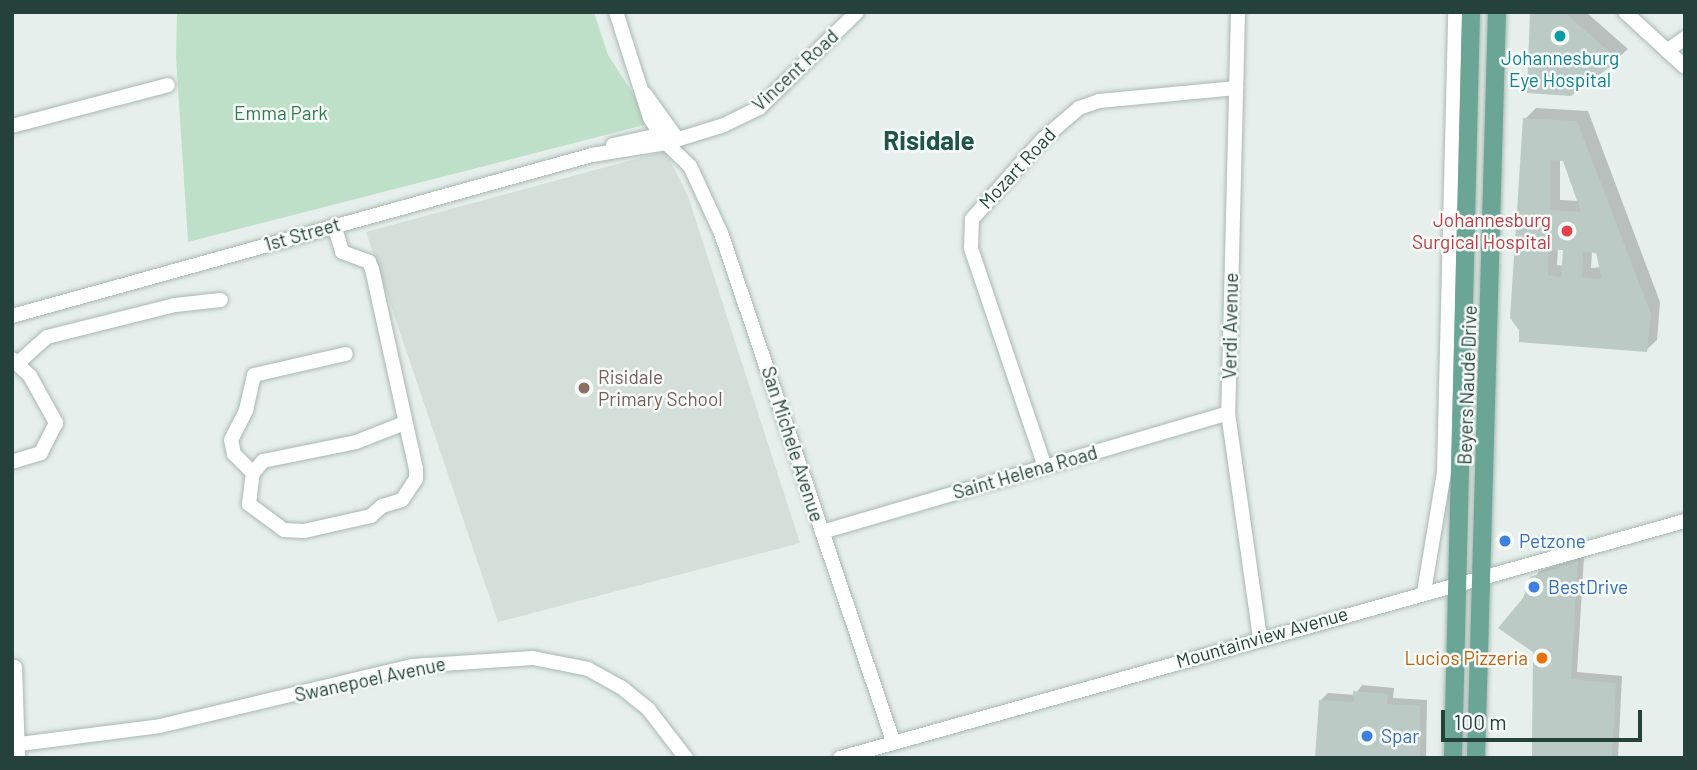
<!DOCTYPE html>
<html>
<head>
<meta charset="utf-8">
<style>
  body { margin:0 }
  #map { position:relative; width:1697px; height:770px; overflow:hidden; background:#e6efeb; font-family:Barlow,sans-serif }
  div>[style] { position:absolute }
  .built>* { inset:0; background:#d4dfda }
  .green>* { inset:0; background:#bfe0c8 }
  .shadow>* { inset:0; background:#0003 }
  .building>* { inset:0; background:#bbcac4 }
  .roads { filter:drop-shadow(0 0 2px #a8b8b2) drop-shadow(0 0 2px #a8b8b2) }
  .minor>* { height:14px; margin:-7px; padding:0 7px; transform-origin:7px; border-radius:7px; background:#fff }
  .major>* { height:18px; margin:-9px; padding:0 9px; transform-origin:9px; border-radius:9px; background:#6aa596 }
  .dots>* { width:19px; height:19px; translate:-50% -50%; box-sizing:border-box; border:4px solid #f7fbf9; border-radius:50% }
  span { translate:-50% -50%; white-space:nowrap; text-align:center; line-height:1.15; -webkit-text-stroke:5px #f7fbf9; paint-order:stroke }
  .culture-label { font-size:19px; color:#0d838f }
  .street-label { font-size:19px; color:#24423a }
  .park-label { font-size:19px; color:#2d7a4b }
  .health-label { font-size:19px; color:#be3a42 }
  .right { translate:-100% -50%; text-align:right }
  .education-label { font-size:19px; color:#785e54 }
  .left { translate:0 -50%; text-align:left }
  .shop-label { font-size:19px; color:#366cbe }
  .food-label { font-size:19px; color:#c56008 }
  .district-label { font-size:26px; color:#1f5548; font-weight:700 }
  .frame { position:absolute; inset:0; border:14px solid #24423a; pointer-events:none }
  .scale { position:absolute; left:1441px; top:710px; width:201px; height:32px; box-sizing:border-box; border:4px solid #24423a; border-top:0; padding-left:9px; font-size:21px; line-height:24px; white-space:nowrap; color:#24423a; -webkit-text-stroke:5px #f7fbf9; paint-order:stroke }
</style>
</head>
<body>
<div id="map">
  <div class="built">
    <i style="clip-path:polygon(665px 151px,688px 196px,800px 543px,498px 622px,366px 232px)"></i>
  </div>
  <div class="green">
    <i style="clip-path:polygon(177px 12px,594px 12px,608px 55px,652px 123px,188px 242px,176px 57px)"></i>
  </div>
  <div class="shadow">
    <i style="clip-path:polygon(1531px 12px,1586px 12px,1628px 49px,1617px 59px)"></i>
    <i style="clip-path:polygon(evenodd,1536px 108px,1588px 111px,1660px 302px,1657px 340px,1646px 350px,1521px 341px,1525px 119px,1536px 108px,1560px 159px,1564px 159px,1579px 201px,1560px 200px,1560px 159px,1536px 108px,1558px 248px,1565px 249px,1564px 266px,1557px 265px,1558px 248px,1536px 108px,1592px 251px,1597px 252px,1603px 267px,1591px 268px,1592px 251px)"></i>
    <i style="clip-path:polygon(1584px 556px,1577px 672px,1622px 676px,1618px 758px,1532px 758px,1534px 651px,1524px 599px,1539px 571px)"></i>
    <i style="clip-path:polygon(1362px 685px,1394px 688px,1393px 698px,1427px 700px,1426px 758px,1317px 758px,1321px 700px,1328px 693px,1355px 695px)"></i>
  </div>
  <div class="building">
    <i style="clip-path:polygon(1530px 12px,1564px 12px,1619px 60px,1571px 96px,1527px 93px)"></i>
    <i style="clip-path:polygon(evenodd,1523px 118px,1577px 121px,1651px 314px,1647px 352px,1519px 342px,1519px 330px,1510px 318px,1523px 118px,1550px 160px,1563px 161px,1581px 212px,1550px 210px,1550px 160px,1523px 118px,1549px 250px,1563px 250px,1561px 277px,1548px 275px,1549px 250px,1523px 118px,1583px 252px,1596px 253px,1602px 279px,1582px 277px,1583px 252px)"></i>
    <i style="clip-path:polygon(1578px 561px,1571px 679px,1616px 683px,1612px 758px,1532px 758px,1533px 652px,1498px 628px,1523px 598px,1530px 577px)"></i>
    <i style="clip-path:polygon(1353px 691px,1388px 694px,1387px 704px,1420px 706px,1420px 758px,1315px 758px,1319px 700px,1354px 702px)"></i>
  </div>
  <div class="roads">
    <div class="minor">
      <i style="left:616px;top:12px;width:111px;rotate:72.2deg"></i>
      <i style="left:650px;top:118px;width:30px;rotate:57deg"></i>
      <i style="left:666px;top:143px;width:33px;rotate:44deg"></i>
      <i style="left:690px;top:166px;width:74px;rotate:65.2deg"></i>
      <i style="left:721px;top:233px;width:536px;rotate:71.29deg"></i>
      <i style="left:1238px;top:12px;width:401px;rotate:91.4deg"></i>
      <i style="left:1228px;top:413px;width:226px;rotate:81.9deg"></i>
      <i style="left:1625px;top:12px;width:81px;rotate:42.5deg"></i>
      <i style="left:1667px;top:51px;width:22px;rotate:-36deg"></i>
      <i style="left:645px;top:94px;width:53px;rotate:54.2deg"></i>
      <i style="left:12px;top:126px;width:161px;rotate:-14.7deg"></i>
      <i style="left:613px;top:145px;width:56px;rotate:-12.3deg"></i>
      <i style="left:334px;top:225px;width:28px;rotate:73deg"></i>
      <i style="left:342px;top:252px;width:29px;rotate:20deg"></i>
      <i style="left:369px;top:262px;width:8px;rotate:67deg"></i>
      <i style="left:372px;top:269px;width:205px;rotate:77.6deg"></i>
      <i style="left:416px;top:469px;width:10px;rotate:90deg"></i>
      <i style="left:416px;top:479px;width:25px;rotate:124deg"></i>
      <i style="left:402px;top:500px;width:21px;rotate:163deg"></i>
      <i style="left:382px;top:506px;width:15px;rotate:138deg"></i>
      <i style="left:371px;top:516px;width:69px;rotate:167.4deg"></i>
      <i style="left:304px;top:531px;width:20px;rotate:-177deg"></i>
      <i style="left:284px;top:530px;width:44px;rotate:-143.4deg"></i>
      <i style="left:249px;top:504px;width:31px;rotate:-83deg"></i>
      <i style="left:253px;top:473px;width:16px;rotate:-50deg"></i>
      <i style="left:263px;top:461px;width:95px;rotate:-11.5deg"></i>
      <i style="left:356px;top:442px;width:53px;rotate:-21.2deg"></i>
      <i style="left:12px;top:316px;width:602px;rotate:-15.51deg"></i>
      <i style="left:592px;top:155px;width:75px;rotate:-9.2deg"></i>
      <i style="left:666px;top:143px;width:61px;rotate:-17.2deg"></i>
      <i style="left:724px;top:125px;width:39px;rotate:-26deg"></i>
      <i style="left:759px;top:108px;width:137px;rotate:-44.4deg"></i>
      <i style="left:12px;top:359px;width:25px;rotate:43deg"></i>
      <i style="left:30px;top:376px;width:54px;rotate:61deg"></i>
      <i style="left:56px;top:423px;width:34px;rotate:117deg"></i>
      <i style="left:41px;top:453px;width:30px;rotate:163deg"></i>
      <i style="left:18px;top:363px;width:39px;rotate:-42deg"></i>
      <i style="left:47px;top:337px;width:132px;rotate:-14deg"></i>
      <i style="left:175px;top:305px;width:46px;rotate:-6.2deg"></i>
      <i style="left:1045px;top:467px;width:231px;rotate:-108.7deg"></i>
      <i style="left:971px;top:248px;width:29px;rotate:-88deg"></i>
      <i style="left:972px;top:219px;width:107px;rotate:-48.4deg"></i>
      <i style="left:1043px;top:139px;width:48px;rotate:-40.7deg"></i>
      <i style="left:1079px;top:108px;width:21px;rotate:-19deg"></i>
      <i style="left:1099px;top:101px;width:138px;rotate:-5.4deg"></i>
      <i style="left:253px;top:473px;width:27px;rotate:-135deg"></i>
      <i style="left:234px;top:454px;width:14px;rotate:-102deg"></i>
      <i style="left:231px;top:440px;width:34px;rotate:-63deg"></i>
      <i style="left:246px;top:410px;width:36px;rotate:-77deg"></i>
      <i style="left:254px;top:375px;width:94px;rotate:-12.9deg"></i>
      <i style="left:822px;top:532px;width:423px;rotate:-16.3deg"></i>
      <i style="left:1424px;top:592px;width:122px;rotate:-80.5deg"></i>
      <i style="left:1444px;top:472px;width:460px;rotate:-88.6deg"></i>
      <i style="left:15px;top:667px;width:91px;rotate:88.1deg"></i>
      <i style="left:20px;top:744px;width:141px;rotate:-7.3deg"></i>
      <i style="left:160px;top:726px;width:259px;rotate:-13.4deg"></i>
      <i style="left:412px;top:666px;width:121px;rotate:-3.8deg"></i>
      <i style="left:533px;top:658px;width:56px;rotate:11.3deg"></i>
      <i style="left:588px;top:669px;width:38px;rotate:29deg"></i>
      <i style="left:621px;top:687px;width:36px;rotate:39deg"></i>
      <i style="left:649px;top:710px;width:61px;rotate:52.4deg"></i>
      <i style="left:840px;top:758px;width:878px;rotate:-15.67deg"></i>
    </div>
    <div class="major">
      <i style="left:1453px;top:758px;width:746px;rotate:-88.62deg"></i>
      <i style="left:1476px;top:758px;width:746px;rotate:-88.39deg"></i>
    </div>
  </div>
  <div class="dots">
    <i style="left:1560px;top:36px;background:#0f9aa8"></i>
    <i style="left:1567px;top:231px;background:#e0444e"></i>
    <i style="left:584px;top:388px;background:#8d6e63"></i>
    <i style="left:1505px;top:541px;background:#3f7fe0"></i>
    <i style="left:1534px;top:587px;background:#3f7fe0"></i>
    <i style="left:1542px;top:658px;background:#e8710a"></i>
    <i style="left:1367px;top:736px;background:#3f7fe0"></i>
  </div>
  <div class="culture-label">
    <span style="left:1560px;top:69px">Johannesburg<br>Eye Hospital</span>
  </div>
  <div class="street-label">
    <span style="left:795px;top:70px;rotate:-43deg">Vincent Road</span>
    <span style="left:1017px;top:168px;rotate:-47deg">Mozart Road</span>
    <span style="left:302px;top:234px;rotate:-16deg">1st Street</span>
    <span style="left:1230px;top:326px;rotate:-89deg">Verdi Avenue</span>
    <span style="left:1467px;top:385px;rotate:-88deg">Beyers Naudé Drive</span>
    <span style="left:793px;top:444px;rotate:72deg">San Michele Avenue</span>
    <span style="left:1025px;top:472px;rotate:-16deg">Saint Helena Road</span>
    <span style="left:1262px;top:637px;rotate:-16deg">Mountainview Avenue</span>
    <span style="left:370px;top:679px;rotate:-12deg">Swanepoel Avenue</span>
  </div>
  <div class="park-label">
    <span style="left:281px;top:113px">Emma Park</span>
  </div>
  <div class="health-label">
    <span class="right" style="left:1551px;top:231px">Johannesburg<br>Surgical Hospital</span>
  </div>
  <div class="education-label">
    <span class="left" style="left:598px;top:388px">Risidale<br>Primary School</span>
  </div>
  <div class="shop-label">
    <span class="left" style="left:1519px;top:541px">Petzone</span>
    <span class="left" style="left:1548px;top:587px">BestDrive</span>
    <span class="left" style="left:1381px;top:736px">Spar</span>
  </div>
  <div class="food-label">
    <span class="right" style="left:1528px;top:658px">Lucios Pizzeria</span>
  </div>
  <div class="district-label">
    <span style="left:929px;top:140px">Risidale</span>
  </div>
  <div class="frame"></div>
  <div class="scale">100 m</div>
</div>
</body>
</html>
